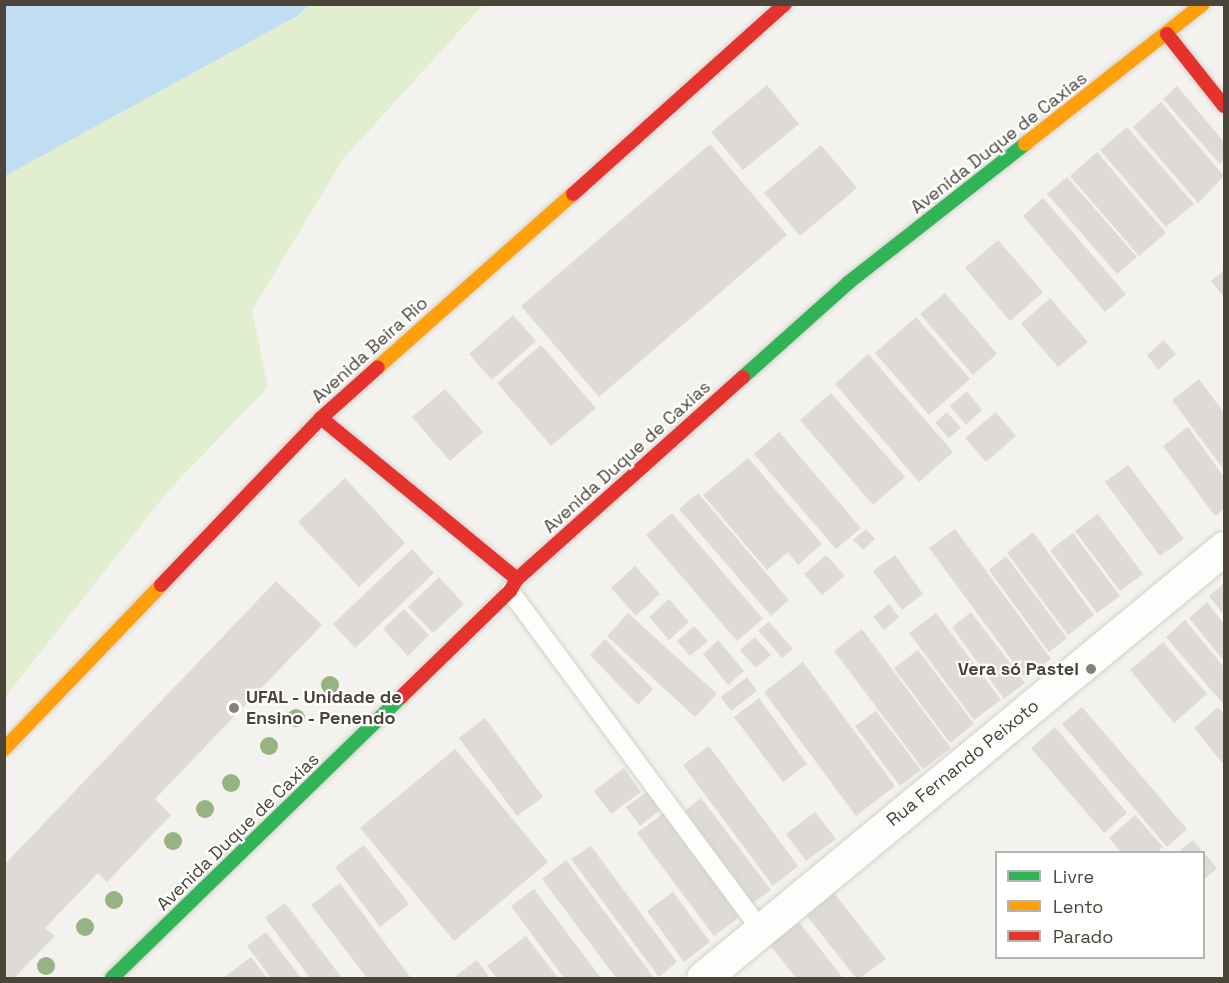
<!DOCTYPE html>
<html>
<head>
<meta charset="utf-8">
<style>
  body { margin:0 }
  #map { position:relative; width:1229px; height:983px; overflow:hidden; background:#f4f2ee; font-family:"Space Grotesk",sans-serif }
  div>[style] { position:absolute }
  .green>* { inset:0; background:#e1eecf }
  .water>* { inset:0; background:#c0ddf1 }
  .building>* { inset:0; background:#dedbd6 }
  .roads { filter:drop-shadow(0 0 2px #d2d0cb) drop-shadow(0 0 2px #d2d0cb) }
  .lane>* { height:18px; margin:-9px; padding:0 9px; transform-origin:9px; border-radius:9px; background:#fdfdfc }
  .street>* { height:33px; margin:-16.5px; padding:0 16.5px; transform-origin:16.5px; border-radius:16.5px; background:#fdfdfc }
  .fast>* { height:14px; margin:-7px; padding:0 7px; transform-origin:7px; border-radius:7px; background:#30b455 }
  .slow>* { height:14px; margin:-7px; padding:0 7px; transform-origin:7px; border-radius:7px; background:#ff9f0a }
  .jam>* { height:14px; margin:-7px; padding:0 7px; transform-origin:7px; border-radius:7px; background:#e5322d }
  .trees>* { width:18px; height:18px; margin:-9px; border-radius:50%; background:#96b382 }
  .dots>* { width:16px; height:16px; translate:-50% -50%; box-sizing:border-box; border:3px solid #fff; border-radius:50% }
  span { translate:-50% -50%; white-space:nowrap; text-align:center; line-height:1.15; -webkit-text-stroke:4.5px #fff; paint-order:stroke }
  .street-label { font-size:18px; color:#4b4439 }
  .poi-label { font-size:18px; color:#4b4439; font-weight:700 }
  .right { translate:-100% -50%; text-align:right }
  .left { translate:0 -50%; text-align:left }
  .frame { position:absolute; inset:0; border:6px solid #4b4439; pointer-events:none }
  .legend { position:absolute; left:995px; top:851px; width:210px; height:108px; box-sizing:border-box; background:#fff; border:2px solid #b7b4b0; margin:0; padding:8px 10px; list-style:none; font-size:18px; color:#4b4439 }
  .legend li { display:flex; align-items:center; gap:12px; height:30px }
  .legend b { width:30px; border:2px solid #b7b4b0 }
</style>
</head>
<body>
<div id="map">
  <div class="green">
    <i style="clip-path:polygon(309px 5px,483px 5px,344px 158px,252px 311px,268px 387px,169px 490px,5px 697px,5px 176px,297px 16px)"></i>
  </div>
  <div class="water">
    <i style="clip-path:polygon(5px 4px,309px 4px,309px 5px,297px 16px,5px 176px)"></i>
  </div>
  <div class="building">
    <i style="clip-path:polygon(767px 85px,799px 124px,743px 170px,711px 132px)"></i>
    <i style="clip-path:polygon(1177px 86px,1224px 142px,1224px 160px,1220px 164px,1163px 99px)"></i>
    <i style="clip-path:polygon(1161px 102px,1224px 176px,1198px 203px,1133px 127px)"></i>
    <i style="clip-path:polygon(1127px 127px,1194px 204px,1166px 227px,1100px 150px)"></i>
    <i style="clip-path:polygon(710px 144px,787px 235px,599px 397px,521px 306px)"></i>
    <i style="clip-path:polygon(821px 145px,857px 188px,800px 236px,764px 193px)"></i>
    <i style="clip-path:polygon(1097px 152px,1166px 233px,1139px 256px,1070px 176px)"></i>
    <i style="clip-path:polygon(1067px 177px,1137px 257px,1117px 274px,1047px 194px)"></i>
    <i style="clip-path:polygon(1043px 198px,1126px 294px,1105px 312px,1023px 216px)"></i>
    <i style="clip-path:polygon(998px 240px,1043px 292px,1010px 321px,965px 268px)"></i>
    <i style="clip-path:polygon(1224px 270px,1224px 297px,1211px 281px)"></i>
    <i style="clip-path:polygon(945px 293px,997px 354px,973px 375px,920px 314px)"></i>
    <i style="clip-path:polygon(1050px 298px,1088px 342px,1058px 367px,1021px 324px)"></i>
    <i style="clip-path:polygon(513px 315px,536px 341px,492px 380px,469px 354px)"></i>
    <i style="clip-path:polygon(916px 317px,970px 379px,929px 415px,875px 353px)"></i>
    <i style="clip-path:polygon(1164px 340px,1176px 354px,1158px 370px,1147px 355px)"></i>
    <i style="clip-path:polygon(541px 345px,596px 408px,551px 446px,497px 383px)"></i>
    <i style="clip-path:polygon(868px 354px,953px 452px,919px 482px,835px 384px)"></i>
    <i style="clip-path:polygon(1199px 379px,1224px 413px,1224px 470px,1172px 400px)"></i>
    <i style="clip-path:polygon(445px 389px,483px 432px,450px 461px,412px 417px)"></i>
    <i style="clip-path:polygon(967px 391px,982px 410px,966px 425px,950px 406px)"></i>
    <i style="clip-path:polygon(831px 393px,905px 477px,873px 505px,800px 420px)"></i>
    <i style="clip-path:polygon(947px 412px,961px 428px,949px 438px,935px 423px)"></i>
    <i style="clip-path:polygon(996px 412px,1016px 436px,986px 462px,965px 438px)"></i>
    <i style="clip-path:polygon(1188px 427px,1224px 477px,1224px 509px,1215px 516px,1163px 446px)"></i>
    <i style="clip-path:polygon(779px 432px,861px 528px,836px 549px,754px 454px)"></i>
    <i style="clip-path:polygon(748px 458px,822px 544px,798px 565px,788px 552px,767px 570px,703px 495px)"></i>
    <i style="clip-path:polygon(1128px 465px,1184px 539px,1160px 556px,1105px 482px)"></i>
    <i style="clip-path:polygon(345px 478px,405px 543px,359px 587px,298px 522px)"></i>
    <i style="clip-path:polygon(698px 493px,789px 600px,771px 616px,679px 509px)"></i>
    <i style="clip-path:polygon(672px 513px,763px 619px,737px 641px,646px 535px)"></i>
    <i style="clip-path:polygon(1098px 514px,1143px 574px,1120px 591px,1075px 531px)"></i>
    <i style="clip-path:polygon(866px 529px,875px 539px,863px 550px,853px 540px)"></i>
    <i style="clip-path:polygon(955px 529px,1051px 659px,1025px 678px,929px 548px)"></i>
    <i style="clip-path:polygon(1033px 532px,1094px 615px,1068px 635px,1007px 553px)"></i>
    <i style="clip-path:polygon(1073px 533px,1120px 596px,1097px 613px,1050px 550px)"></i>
    <i style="clip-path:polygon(412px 549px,434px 573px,355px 648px,333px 624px)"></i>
    <i style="clip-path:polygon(826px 555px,845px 576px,822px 595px,804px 574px)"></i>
    <i style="clip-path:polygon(895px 555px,923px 594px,902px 610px,873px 571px)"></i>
    <i style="clip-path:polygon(1006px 556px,1067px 638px,1049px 652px,989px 570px)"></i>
    <i style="clip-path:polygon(635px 566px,660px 594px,636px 616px,611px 588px)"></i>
    <i style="clip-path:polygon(439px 577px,464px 604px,433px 633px,408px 607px)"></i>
    <i style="clip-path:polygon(276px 581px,322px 625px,155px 799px,171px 815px,107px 882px,98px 873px,45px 928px,55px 936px,14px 978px,4px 978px,4px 865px)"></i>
    <i style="clip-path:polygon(1224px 583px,1224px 615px,1209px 596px)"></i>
    <i style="clip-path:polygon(669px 599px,689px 622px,669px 640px,649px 617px)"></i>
    <i style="clip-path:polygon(1207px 602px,1224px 624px,1224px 661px,1189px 618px)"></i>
    <i style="clip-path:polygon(889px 604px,899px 617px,884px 630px,873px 617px)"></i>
    <i style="clip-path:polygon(404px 609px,429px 635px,408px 656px,383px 629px)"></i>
    <i style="clip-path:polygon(971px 612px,1025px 683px,1004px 699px,952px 627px)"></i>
    <i style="clip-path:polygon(628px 613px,717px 694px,695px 717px,607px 636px)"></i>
    <i style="clip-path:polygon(936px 613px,1001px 700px,974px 720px,909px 633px)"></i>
    <i style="clip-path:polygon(1185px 620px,1224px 667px,1224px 705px,1166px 637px)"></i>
    <i style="clip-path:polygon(769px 622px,793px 649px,782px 658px,758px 630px)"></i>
    <i style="clip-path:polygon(694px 626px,708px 641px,690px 656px,677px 641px)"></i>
    <i style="clip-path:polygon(862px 629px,951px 748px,923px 769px,834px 651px)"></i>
    <i style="clip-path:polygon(755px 637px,771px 655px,756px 668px,740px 650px)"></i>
    <i style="clip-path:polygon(605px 639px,653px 689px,638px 705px,590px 655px)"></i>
    <i style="clip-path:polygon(718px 640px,744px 671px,728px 685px,703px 654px)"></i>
    <i style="clip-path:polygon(1163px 642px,1207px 694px,1174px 723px,1130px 670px)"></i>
    <i style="clip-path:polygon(918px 650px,974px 724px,950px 743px,894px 668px)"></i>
    <i style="clip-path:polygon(803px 662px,895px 786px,856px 816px,764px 692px)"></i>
    <i style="clip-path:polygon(747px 677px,757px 691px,731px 711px,721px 697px)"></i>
    <i style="clip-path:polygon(759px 698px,807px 764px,783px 782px,734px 717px)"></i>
    <i style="clip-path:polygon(1082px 707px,1187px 829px,1167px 847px,1062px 724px)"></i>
    <i style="clip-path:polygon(1218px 707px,1224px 714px,1224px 765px,1194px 728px)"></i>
    <i style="clip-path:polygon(876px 711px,921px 770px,900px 786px,855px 726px)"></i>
    <i style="clip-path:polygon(485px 718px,543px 797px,517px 816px,459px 738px)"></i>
    <i style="clip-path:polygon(1055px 727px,1127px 813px,1104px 833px,1031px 748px)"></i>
    <i style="clip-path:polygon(709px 746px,798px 866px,773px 886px,683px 765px)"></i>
    <i style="clip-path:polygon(455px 749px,548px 862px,454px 941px,360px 828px)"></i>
    <i style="clip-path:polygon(624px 768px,641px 792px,611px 814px,594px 791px)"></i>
    <i style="clip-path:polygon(647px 792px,660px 810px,640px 826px,626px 807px)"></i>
    <i style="clip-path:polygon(701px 798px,771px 890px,750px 905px,682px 813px)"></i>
    <i style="clip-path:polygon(665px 812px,742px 915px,714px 936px,637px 833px)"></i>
    <i style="clip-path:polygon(815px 812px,836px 839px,806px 861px,786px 834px)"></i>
    <i style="clip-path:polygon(1135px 815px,1163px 847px,1157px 852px,1121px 852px,1109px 838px)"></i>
    <i style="clip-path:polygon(1193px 840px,1217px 868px,1204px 880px,1204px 852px,1178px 852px)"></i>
    <i style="clip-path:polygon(364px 845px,409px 904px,380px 927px,335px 867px)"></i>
    <i style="clip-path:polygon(591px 846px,677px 962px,659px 977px,571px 859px)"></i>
    <i style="clip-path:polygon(566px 860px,654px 978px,616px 978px,542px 879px)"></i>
    <i style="clip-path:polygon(340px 883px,411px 978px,367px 978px,311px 905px)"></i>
    <i style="clip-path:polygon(534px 889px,601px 978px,564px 978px,511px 906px)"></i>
    <i style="clip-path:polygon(673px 892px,710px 942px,684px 962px,647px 911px)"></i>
    <i style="clip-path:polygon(834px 893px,886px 959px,860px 978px,856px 978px,806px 915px)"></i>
    <i style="clip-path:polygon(285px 903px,342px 978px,310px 978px,265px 918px)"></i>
    <i style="clip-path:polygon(799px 922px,843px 978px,796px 978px,770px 945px)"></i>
    <i style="clip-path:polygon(266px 932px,301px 978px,271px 978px,247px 946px)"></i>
    <i style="clip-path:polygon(526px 936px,558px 978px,497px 978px,487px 966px)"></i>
    <i style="clip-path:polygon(251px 957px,267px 978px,223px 978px)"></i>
    <i style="clip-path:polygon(477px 960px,490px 978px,453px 978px)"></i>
  </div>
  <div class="roads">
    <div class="lane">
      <i style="left:510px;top:591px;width:422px;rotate:53.5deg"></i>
    </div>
    <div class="street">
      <i style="left:703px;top:978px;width:676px;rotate:-39.53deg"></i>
    </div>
    <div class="fast">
      <i style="left:743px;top:377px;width:141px;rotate:-41.8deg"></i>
      <i style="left:848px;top:283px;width:225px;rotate:-38.1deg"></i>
      <i style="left:112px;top:978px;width:403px;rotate:-44.2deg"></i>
    </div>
    <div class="slow">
      <i style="left:1025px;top:144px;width:226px;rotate:-38.2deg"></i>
      <i style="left:378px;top:367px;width:261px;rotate:-41.6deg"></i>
      <i style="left:4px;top:749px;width:227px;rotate:-46.2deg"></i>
    </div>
    <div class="jam">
      <i style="left:1167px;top:34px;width:92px;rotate:51.6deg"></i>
      <i style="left:573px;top:194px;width:285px;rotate:-41.9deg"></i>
      <i style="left:321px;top:418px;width:254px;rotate:39.4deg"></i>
      <i style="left:161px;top:585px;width:231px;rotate:-46.2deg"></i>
      <i style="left:321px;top:418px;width:76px;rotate:-41.8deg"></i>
      <i style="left:401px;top:697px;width:152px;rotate:-44.2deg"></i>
      <i style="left:510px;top:591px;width:14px;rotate:-60deg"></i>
      <i style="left:517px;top:579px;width:303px;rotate:-41.8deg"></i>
    </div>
  </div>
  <div class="trees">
    <i style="left:330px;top:685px"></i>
    <i style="left:296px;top:718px"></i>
    <i style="left:269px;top:746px"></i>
    <i style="left:231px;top:783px"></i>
    <i style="left:205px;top:809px"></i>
    <i style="left:173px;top:841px"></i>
    <i style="left:114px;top:900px"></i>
    <i style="left:85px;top:927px"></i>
    <i style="left:46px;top:966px"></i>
  </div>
  <div class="dots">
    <i style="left:1091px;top:669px;background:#868178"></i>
    <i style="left:234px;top:708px;background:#868178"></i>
  </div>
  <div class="street-label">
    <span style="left:999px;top:143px;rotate:-38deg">Avenida Duque de Caxias</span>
    <span style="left:370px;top:350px;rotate:-42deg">Avenida Beira Rio</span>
    <span style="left:627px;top:457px;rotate:-42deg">Avenida Duque de Caxias</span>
    <span style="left:963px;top:763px;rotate:-39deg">Rua Fernando Peixoto</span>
    <span style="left:238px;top:832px;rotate:-44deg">Avenida Duque de Caxias</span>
  </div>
  <div class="poi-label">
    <span class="right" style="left:1079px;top:669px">Vera só Pastel</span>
    <span class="left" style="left:246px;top:708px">UFAL - Unidade de<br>Ensino - Penendo</span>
  </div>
  <div class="frame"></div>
  <ul class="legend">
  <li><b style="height:8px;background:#30b455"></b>Livre</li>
  <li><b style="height:8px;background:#ff9f0a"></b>Lento</li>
  <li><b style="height:8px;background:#e5322d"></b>Parado</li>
  </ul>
</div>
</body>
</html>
